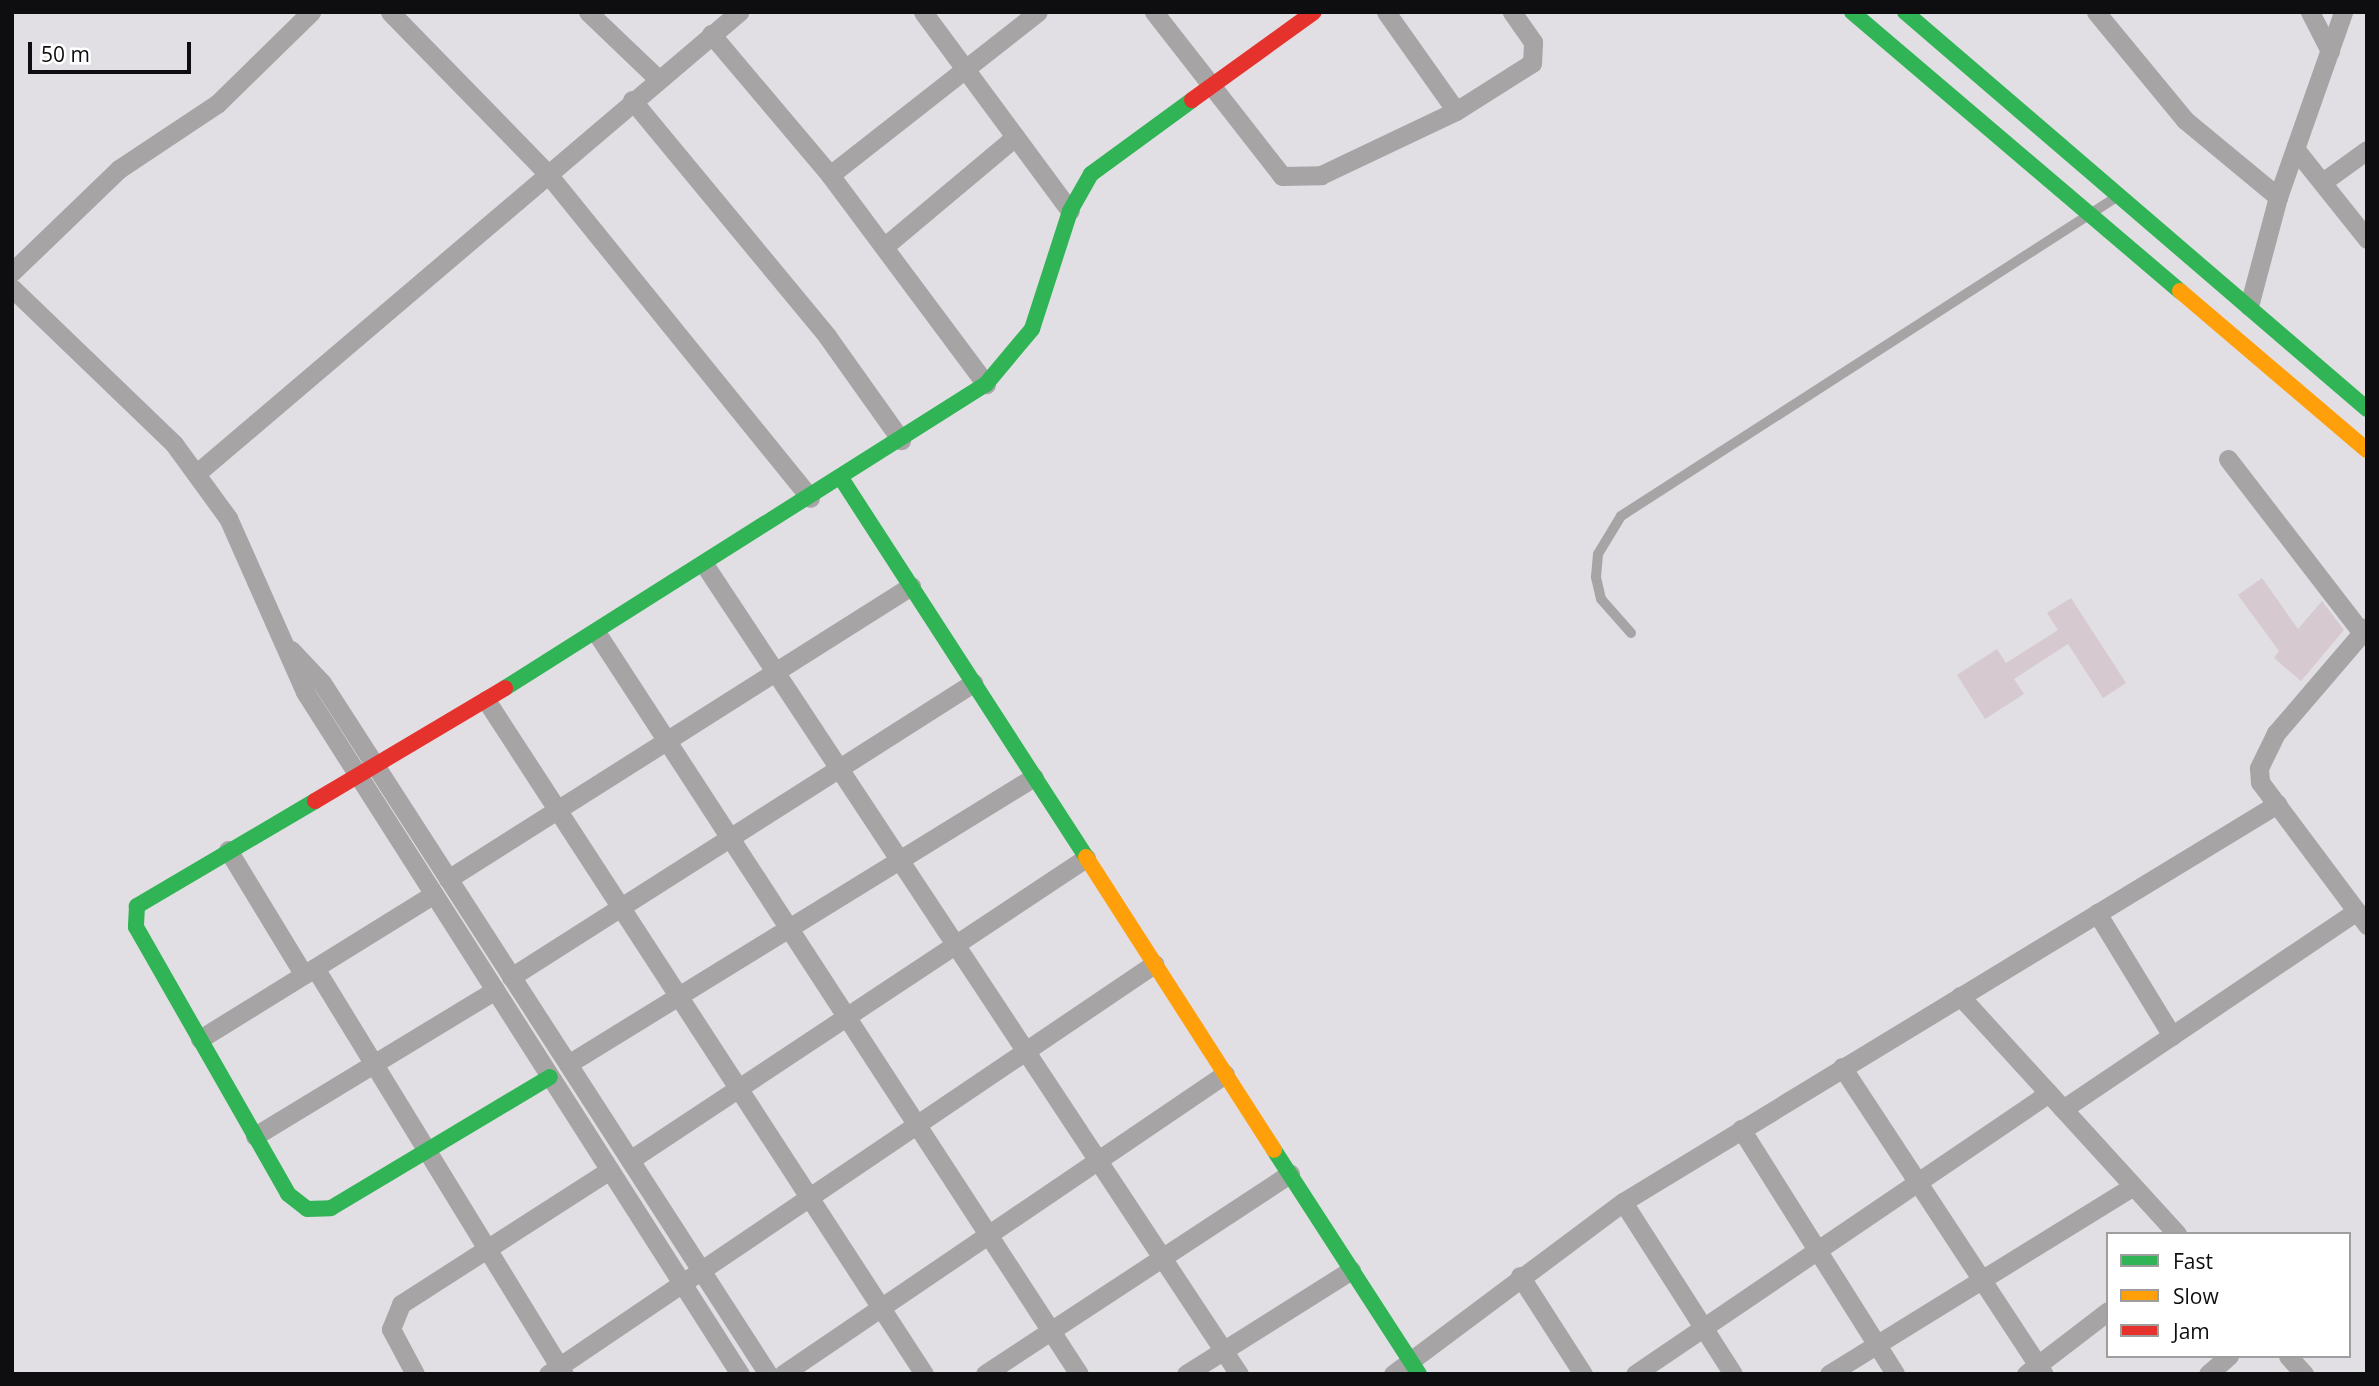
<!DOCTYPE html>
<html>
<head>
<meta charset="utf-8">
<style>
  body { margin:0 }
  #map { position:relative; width:2379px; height:1386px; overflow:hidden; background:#e1dfe4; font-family:"Open Sans",sans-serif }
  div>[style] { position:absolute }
  .building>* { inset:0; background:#d6c9d0 }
  .lane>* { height:10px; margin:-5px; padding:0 5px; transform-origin:5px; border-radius:5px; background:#a6a4a5 }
  .street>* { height:19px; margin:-9.5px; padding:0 9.5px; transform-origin:9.5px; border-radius:9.5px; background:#a6a4a5 }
  .fast>* { height:16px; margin:-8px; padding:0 8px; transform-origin:8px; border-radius:8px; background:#30b455 }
  .slow>* { height:16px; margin:-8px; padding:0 8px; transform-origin:8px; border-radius:8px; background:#ff9f0a }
  .jam>* { height:16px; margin:-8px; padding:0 8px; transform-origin:8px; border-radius:8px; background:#e5322d }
  span { translate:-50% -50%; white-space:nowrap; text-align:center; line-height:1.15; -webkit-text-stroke:5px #fff; paint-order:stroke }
  .frame { position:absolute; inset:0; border:14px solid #0e0d10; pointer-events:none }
  .legend { position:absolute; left:2106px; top:1232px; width:245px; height:126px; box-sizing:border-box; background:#fff; border:2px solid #9f9e9f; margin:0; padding:9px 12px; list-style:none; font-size:21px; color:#0e0d10 }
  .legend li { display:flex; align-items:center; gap:14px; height:35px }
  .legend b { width:35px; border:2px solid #9f9e9f }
  .scale { position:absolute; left:28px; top:42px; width:163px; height:32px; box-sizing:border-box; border:4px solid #0e0d10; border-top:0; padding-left:9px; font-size:21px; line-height:24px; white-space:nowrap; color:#0e0d10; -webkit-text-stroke:5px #fff; paint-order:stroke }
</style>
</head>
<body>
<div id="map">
  <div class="building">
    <i style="clip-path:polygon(2262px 578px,2298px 629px,2322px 601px,2344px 630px,2301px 681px,2274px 658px,2279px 651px,2238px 595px)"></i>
    <i style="clip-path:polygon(2071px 598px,2126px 683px,2103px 698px,2068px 644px,2014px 679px,2024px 694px,1985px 719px,1957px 675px,1997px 649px,2006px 663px,2058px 630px,2047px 613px)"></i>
  </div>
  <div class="lane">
    <i style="left:1631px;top:633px;width:45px;rotate:-131.4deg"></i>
    <i style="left:1601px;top:599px;width:23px;rotate:-103deg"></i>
    <i style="left:1596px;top:577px;width:23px;rotate:-85deg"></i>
    <i style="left:1598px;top:554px;width:44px;rotate:-58.8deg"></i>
    <i style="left:1621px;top:516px;width:588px;rotate:-32.77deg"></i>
  </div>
  <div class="street">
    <i style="left:390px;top:12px;width:225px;rotate:45.7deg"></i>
    <i style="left:547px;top:173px;width:418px;rotate:51deg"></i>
    <i style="left:588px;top:12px;width:95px;rotate:43.7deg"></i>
    <i style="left:923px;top:12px;width:247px;rotate:53.5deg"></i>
    <i style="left:1154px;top:12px;width:208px;rotate:52deg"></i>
    <i style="left:1282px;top:176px;width:39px;rotate:-1deg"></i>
    <i style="left:1321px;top:175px;width:149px;rotate:-25.4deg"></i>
    <i style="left:1386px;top:12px;width:121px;rotate:54.7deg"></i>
    <i style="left:1456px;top:111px;width:90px;rotate:-32.3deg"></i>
    <i style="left:1532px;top:63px;width:21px;rotate:-87deg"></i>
    <i style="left:1533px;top:42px;width:37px;rotate:-125deg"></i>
    <i style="left:2096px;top:12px;width:140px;rotate:50.5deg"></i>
    <i style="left:2185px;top:120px;width:121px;rotate:39.6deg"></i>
    <i style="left:2310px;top:12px;width:44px;rotate:62.9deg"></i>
    <i style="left:711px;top:34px;width:185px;rotate:49.8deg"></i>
    <i style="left:830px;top:175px;width:261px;rotate:53.3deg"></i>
    <i style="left:632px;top:100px;width:306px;rotate:50.4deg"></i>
    <i style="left:827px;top:336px;width:128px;rotate:54.6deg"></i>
    <i style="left:2296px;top:150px;width:114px;rotate:51.4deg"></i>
    <i style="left:830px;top:175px;width:264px;rotate:-38.1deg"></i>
    <i style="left:2324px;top:181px;width:53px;rotate:-35.8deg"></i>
    <i style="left:885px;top:246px;width:170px;rotate:-40deg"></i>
    <i style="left:12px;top:272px;width:149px;rotate:-43.9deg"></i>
    <i style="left:119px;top:169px;width:118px;rotate:-33.6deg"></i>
    <i style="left:217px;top:104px;width:132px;rotate:-44.4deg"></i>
    <i style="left:12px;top:288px;width:225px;rotate:43.9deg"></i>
    <i style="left:174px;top:444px;width:92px;rotate:53.9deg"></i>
    <i style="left:228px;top:518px;width:190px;rotate:66.1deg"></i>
    <i style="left:305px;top:692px;width:809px;rotate:57.47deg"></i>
    <i style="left:2249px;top:306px;width:113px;rotate:-75.1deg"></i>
    <i style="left:2278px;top:197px;width:196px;rotate:-70.6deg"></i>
    <i style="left:2228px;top:459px;width:220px;rotate:52.4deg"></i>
    <i style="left:197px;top:473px;width:712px;rotate:-40.38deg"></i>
    <i style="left:704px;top:564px;width:971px;rotate:56.56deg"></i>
    <i style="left:2367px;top:627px;width:140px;rotate:130.6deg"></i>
    <i style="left:2276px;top:733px;width:39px;rotate:116deg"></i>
    <i style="left:2259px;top:768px;width:14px;rotate:86deg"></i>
    <i style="left:2260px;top:782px;width:179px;rotate:53.2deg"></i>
    <i style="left:596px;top:632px;width:885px;rotate:56.94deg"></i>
    <i style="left:291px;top:650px;width:45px;rotate:46.8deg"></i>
    <i style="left:322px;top:683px;width:822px;rotate:57.16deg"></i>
    <i style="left:486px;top:700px;width:804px;rotate:56.98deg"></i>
    <i style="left:228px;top:850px;width:146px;rotate:58.7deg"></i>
    <i style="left:448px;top:879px;width:548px;rotate:-32.33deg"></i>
    <i style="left:2097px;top:913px;width:144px;rotate:58.6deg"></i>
    <i style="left:315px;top:968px;width:476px;rotate:58.5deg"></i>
    <i style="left:511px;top:977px;width:548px;rotate:-32.47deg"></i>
    <i style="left:1960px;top:996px;width:322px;rotate:47.6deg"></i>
    <i style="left:200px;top:1039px;width:275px;rotate:-31.8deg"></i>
    <i style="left:568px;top:1064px;width:547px;rotate:-31.63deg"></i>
    <i style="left:1842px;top:1067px;width:367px;rotate:56.7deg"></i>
    <i style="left:2063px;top:1109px;width:354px;rotate:-34deg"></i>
    <i style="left:1741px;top:1129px;width:289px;rotate:57.8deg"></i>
    <i style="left:255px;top:1136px;width:281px;rotate:-31.3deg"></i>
    <i style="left:630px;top:1160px;width:547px;rotate:-33.52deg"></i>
    <i style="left:1623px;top:1202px;width:204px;rotate:57.4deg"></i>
    <i style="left:1520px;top:1276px;width:117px;rotate:57.3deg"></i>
    <i style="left:2288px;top:1356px;width:24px;rotate:48deg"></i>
    <i style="left:415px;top:1374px;width:51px;rotate:-118.1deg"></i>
    <i style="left:391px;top:1329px;width:27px;rotate:-68deg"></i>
    <i style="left:401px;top:1304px;width:248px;rotate:-32.7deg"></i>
    <i style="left:548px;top:1374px;width:732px;rotate:-34.08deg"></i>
    <i style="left:783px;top:1374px;width:534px;rotate:-34.17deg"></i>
    <i style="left:985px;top:1374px;width:365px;rotate:-33.3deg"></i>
    <i style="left:1186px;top:1374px;width:195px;rotate:-32.2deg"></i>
    <i style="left:1393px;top:1374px;width:287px;rotate:-36.8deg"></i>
    <i style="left:1623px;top:1202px;width:766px;rotate:-31.32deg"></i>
    <i style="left:1635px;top:1374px;width:500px;rotate:-34.17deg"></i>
    <i style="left:1829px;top:1374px;width:357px;rotate:-31.7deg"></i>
    <i style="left:2026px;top:1374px;width:103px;rotate:-37.5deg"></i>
    <i style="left:2208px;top:1374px;width:28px;rotate:-41deg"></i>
  </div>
  <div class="fast">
    <i style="left:1852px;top:12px;width:431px;rotate:40.4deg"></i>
    <i style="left:1905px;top:12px;width:609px;rotate:40.67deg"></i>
    <i style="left:841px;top:478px;width:451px;rotate:57.1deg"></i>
    <i style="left:505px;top:688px;width:569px;rotate:-32.29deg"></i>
    <i style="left:986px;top:384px;width:72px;rotate:-50.1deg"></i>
    <i style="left:1032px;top:329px;width:124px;rotate:-72.1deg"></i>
    <i style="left:1070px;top:211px;width:43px;rotate:-60.4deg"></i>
    <i style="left:1091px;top:174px;width:125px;rotate:-36.2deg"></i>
    <i style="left:315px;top:801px;width:207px;rotate:149.5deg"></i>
    <i style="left:137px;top:906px;width:21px;rotate:93deg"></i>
    <i style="left:136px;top:927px;width:307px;rotate:60.3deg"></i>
    <i style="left:288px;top:1194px;width:24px;rotate:38deg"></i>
    <i style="left:307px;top:1209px;width:24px;rotate:-2deg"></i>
    <i style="left:331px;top:1208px;width:255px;rotate:-30.9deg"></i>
    <i style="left:1274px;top:1150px;width:267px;rotate:57.1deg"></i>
  </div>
  <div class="slow">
    <i style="left:2180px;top:291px;width:245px;rotate:40.4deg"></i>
    <i style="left:1086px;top:857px;width:348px;rotate:57.3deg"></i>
  </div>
  <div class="jam">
    <i style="left:1192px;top:100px;width:150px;rotate:-35.8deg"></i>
    <i style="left:315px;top:801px;width:221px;rotate:-30.7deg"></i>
  </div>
  <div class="frame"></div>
  <ul class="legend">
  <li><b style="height:9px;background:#30b455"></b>Fast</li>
  <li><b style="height:9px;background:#ff9f0a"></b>Slow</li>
  <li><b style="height:9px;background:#e5322d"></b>Jam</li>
  </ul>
  <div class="scale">50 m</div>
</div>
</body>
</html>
